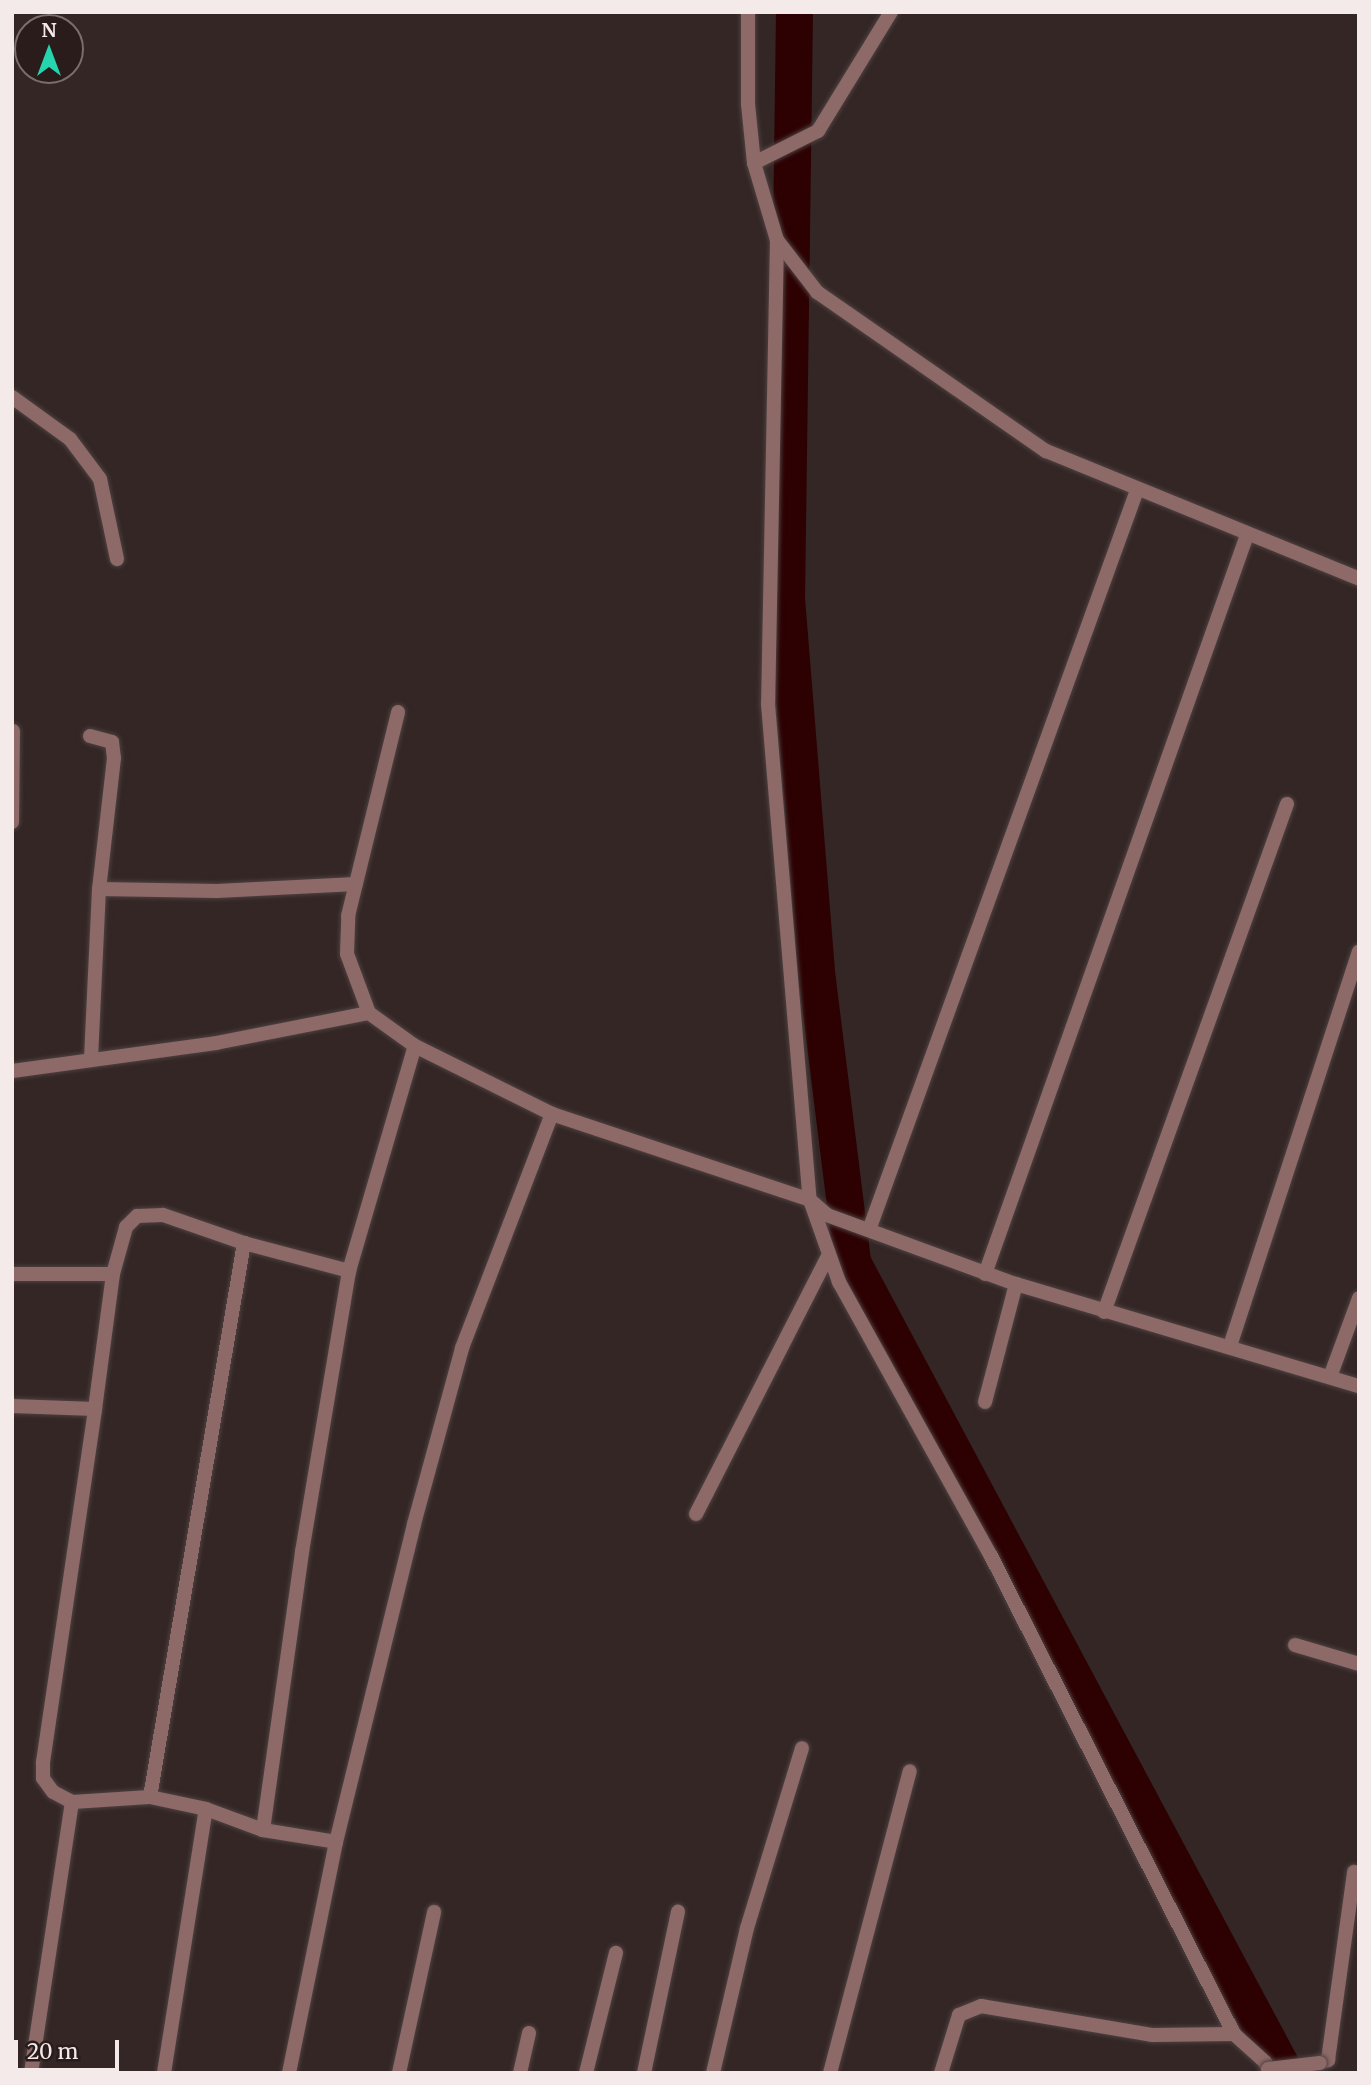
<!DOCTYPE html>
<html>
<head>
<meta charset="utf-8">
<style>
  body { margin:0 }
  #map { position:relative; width:1371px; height:2085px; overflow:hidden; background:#332625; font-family:Merriweather,serif }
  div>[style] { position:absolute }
  .canal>* { height:37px; margin:-18.5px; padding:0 18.5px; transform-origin:18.5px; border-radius:18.5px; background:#2d0002 }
  .roads { filter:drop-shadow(0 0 2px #4e4140) drop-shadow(0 0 2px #4e4140) }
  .minor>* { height:14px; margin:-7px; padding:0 7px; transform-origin:7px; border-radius:7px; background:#8d6a68 }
  .bridges { filter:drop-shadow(0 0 2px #4e4140) drop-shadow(0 0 2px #4e4140) }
  .minor-bridge>* { height:14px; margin:-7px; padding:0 7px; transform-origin:7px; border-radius:7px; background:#8d6a68 }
  span { translate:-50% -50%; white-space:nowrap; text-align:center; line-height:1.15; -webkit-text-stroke:7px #291c1b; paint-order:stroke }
  .frame { position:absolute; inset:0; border:14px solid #f3eae9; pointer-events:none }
  .north { position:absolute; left:14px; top:14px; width:70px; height:70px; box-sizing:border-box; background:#291c1b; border:2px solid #7a6e6d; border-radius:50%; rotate:0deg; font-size:19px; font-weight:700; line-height:28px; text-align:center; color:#f3eae9 }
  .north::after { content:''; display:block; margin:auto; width:24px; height:32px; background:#24d5ae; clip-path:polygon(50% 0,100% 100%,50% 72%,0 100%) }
  .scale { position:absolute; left:14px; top:2040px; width:105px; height:32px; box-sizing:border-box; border:4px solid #f3eae9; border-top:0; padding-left:9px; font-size:21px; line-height:24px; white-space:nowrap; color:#f3eae9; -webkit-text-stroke:5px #291c1b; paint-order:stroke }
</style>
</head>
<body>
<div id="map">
  <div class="canal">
    <i style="left:794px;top:12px;width:586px;rotate:90.78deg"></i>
    <i style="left:786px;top:598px;width:383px;rotate:85.4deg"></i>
    <i style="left:817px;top:980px;width:284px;rotate:82.9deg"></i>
    <i style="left:852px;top:1262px;width:919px;rotate:61.9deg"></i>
  </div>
  <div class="roads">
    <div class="minor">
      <i style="left:748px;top:12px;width:92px;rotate:90deg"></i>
      <i style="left:748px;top:104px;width:59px;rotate:84.2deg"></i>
      <i style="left:754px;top:163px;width:80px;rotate:73.4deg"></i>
      <i style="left:777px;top:240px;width:464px;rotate:91.1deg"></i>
      <i style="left:768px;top:704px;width:498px;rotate:85.2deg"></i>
      <i style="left:810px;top:1200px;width:87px;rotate:70.5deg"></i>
      <i style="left:839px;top:1282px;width:313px;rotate:61deg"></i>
      <i style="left:991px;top:1556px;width:536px;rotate:63.05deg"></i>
      <i style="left:1234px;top:2034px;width:42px;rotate:42.1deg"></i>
      <i style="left:1265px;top:2062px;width:12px;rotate:66deg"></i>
      <i style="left:754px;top:163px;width:72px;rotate:-26.6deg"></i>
      <i style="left:818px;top:131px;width:140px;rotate:-58.5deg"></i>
      <i style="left:777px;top:240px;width:66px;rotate:52.4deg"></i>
      <i style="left:817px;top:292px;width:279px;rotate:34.8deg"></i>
      <i style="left:1046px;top:451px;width:338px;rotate:22.2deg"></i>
      <i style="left:12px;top:397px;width:72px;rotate:35.9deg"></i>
      <i style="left:70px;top:439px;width:50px;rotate:53.1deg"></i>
      <i style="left:100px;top:479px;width:82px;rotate:78deg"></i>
      <i style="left:90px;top:736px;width:23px;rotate:15deg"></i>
      <i style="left:112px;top:742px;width:16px;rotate:83deg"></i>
      <i style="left:114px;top:758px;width:132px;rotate:96.5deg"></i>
      <i style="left:99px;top:889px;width:169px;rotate:92.7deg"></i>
      <i style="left:12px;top:822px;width:91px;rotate:-89.4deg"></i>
      <i style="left:99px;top:889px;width:118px;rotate:1deg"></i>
      <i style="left:217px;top:891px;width:139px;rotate:-2.9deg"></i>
      <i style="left:369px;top:1013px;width:63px;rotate:-110.4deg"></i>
      <i style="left:347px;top:954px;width:38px;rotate:-88deg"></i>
      <i style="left:348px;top:916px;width:210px;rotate:-76.2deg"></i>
      <i style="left:12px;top:1071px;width:206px;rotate:-7.8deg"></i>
      <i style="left:216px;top:1043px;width:156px;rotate:-11.1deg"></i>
      <i style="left:369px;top:1013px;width:57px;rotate:35.7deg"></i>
      <i style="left:415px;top:1046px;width:153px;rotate:26.4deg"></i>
      <i style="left:552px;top:1114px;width:272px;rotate:18.4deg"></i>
      <i style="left:810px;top:1200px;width:23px;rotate:41deg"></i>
      <i style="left:827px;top:1215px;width:201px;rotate:20.1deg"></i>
      <i style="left:1016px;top:1284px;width:358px;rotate:16.6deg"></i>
      <i style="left:869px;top:1230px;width:787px;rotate:-70.09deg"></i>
      <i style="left:12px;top:1274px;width:101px"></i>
      <i style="left:985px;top:1274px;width:784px;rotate:-70.48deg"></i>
      <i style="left:1104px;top:1312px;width:540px;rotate:-70.19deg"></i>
      <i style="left:1230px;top:1346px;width:415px;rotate:-71.9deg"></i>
      <i style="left:1330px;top:1377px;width:84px;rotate:-69.8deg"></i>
      <i style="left:985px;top:1402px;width:122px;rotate:-75.3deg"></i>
      <i style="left:12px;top:1406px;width:83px;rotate:2.1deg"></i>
      <i style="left:95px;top:1409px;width:136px;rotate:-82.4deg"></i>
      <i style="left:113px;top:1274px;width:49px;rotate:-74.5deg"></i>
      <i style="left:126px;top:1227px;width:16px;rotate:-45deg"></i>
      <i style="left:137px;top:1216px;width:26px;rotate:-2deg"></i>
      <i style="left:163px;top:1215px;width:86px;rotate:19.1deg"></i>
      <i style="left:696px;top:1514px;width:288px;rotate:-62.9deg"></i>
      <i style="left:1295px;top:1645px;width:67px;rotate:16.5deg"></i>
      <i style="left:150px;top:1797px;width:57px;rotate:12.1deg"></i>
      <i style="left:206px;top:1809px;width:61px;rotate:20.2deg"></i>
      <i style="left:263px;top:1830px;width:74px;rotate:9.3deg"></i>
      <i style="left:336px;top:1842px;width:236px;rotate:101.5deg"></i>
      <i style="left:72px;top:1802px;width:21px;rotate:-152deg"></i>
      <i style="left:53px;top:1792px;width:17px;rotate:-126deg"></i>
      <i style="left:43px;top:1778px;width:16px;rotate:-90deg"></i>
      <i style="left:43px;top:1762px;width:357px;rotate:-81.6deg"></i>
      <i style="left:263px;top:1830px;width:281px;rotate:-82deg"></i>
      <i style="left:302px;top:1552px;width:285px;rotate:-80.5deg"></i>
      <i style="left:349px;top:1271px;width:234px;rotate:-73.7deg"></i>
      <i style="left:336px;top:1842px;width:327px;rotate:-76.2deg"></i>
      <i style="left:414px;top:1524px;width:182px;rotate:-74.7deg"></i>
      <i style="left:462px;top:1348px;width:251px;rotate:-69deg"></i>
      <i style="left:1320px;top:2063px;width:9px;rotate:-21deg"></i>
      <i style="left:1328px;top:2060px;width:190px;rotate:-82.1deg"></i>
      <i style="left:31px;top:2073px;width:274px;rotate:-81.4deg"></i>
      <i style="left:72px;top:1802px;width:78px;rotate:-3.7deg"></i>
      <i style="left:150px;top:1797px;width:562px;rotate:-80.37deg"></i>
      <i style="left:244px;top:1243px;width:109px;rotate:14.9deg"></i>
      <i style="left:164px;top:2073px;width:267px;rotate:-81deg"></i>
      <i style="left:399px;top:2073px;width:165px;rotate:-77.7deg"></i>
      <i style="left:520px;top:2073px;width:41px;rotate:-77.3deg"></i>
      <i style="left:586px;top:2073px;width:124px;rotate:-76deg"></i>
      <i style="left:644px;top:2073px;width:165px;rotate:-78.1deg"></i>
      <i style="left:713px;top:2073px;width:149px;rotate:-76.8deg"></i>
      <i style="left:747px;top:1928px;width:188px;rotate:-73deg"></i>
      <i style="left:830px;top:2073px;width:312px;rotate:-75.2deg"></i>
      <i style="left:941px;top:2073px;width:61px;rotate:-72.8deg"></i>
      <i style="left:959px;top:2015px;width:24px;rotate:-22deg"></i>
      <i style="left:981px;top:2006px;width:173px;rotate:9.6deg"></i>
      <i style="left:1152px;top:2035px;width:82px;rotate:-0.7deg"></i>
    </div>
  </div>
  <div class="bridges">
    <div class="minor-bridge">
      <i style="left:1268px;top:2069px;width:52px;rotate:-6.6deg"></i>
    </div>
  </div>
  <div class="frame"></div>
  <div class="north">N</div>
  <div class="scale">20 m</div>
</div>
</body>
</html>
